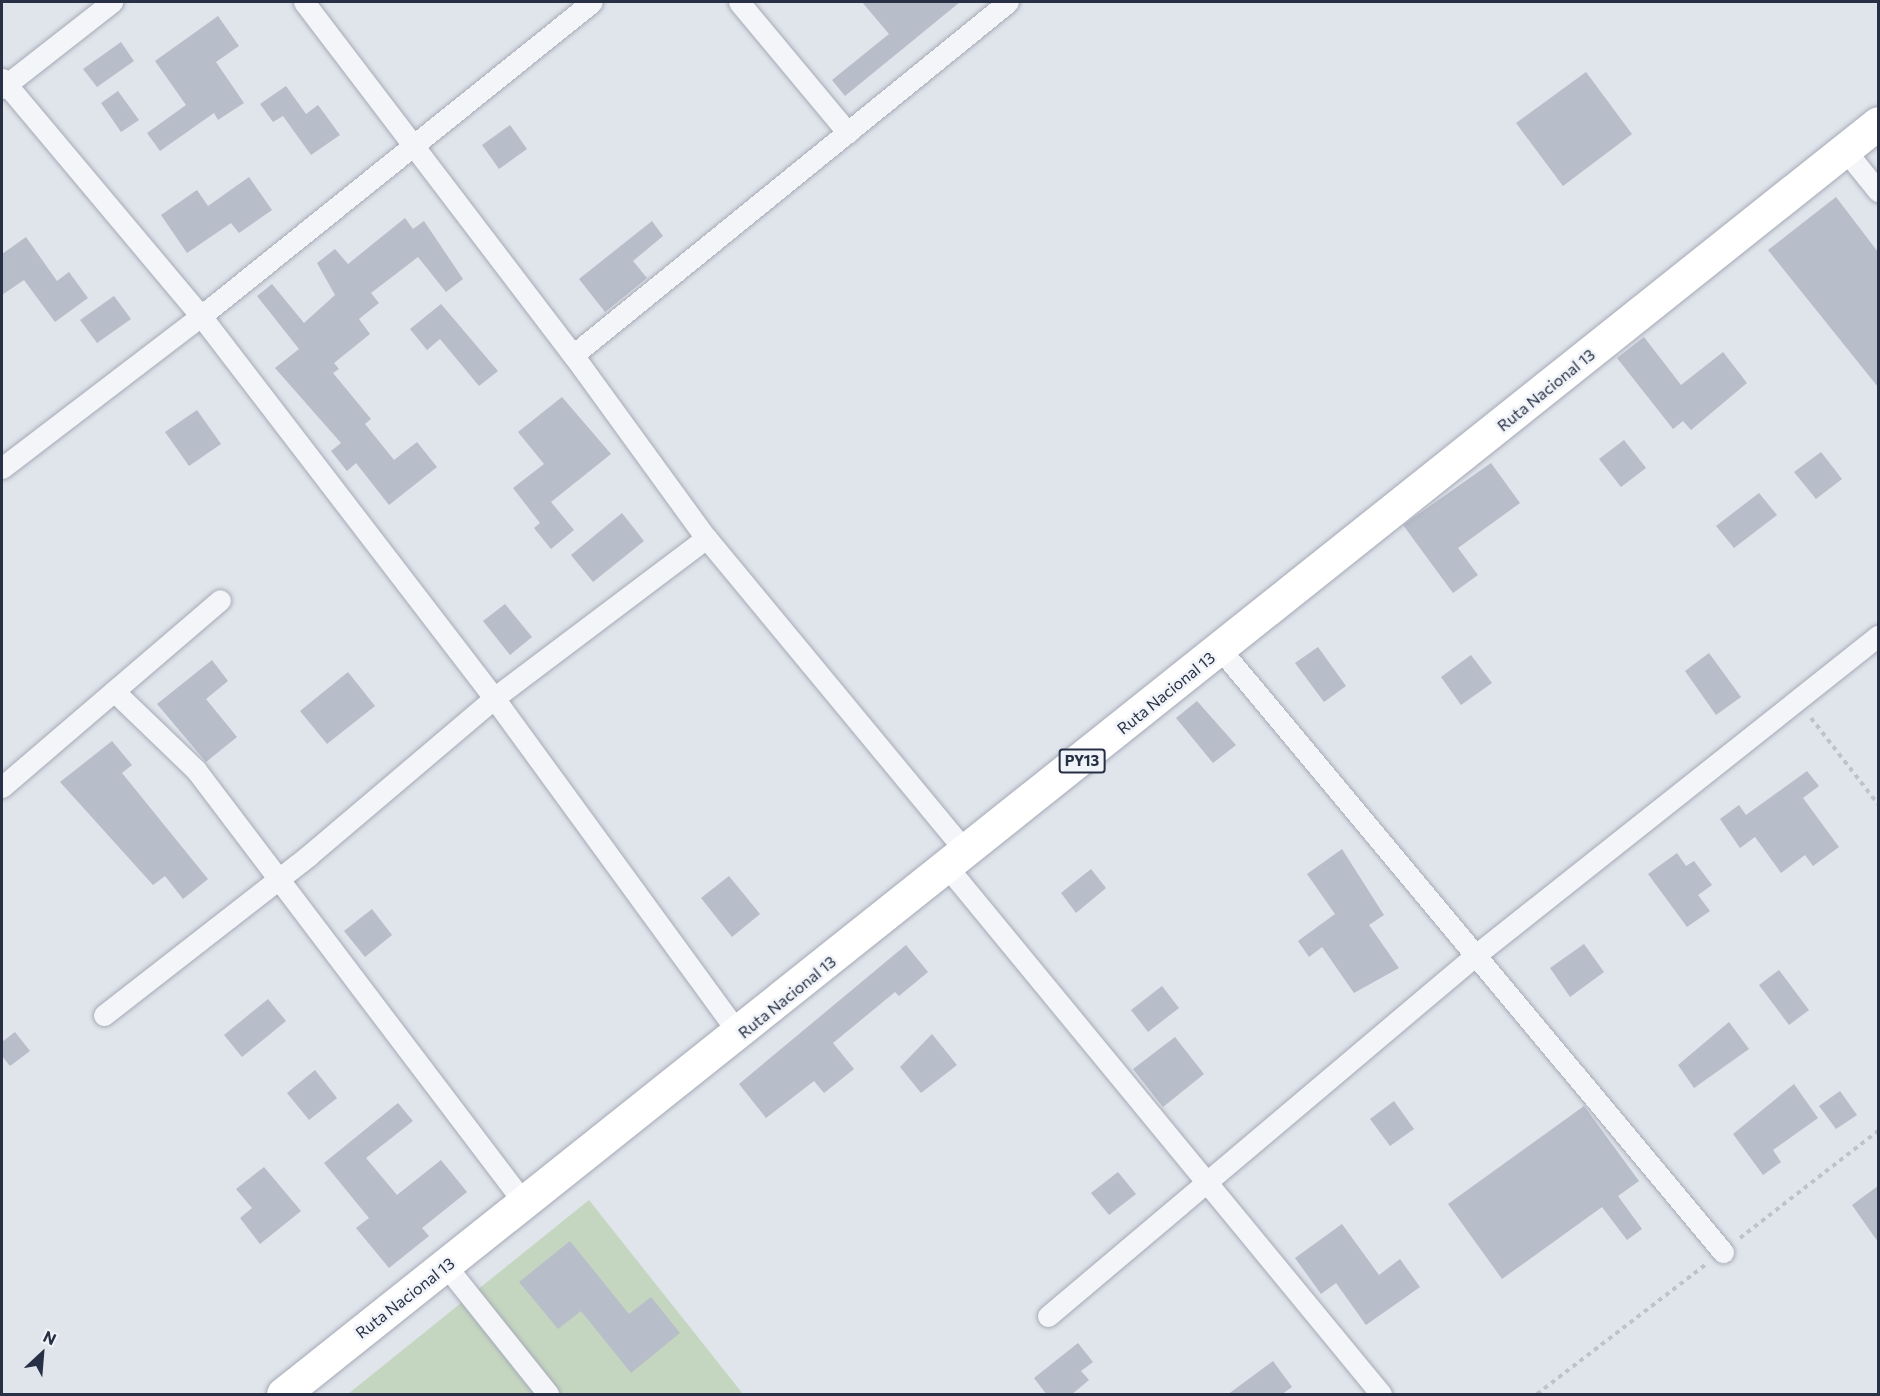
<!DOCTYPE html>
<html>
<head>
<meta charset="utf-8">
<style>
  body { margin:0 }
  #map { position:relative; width:1880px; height:1396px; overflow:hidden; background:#e0e4eb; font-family:Commissioner,sans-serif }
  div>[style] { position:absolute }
  .green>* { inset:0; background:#c5d6c0 }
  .building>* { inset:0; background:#b7bdc9 }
  .path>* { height:4px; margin-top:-2px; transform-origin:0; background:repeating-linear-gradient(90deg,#bfc2c9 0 4.5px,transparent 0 9px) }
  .roads { filter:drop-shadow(0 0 2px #a5aab6) drop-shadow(0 0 2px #a5aab6) }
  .minor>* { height:21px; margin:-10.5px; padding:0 10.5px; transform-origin:10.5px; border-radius:10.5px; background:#f4f5f8 }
  .trunk>* { height:33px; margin:-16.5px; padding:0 16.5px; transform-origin:16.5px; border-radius:16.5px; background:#fff }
  span { translate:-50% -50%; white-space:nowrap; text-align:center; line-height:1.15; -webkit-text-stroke:5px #f0f3f8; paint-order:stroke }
  .shield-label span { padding:2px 4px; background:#f0f3f8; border:2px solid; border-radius:4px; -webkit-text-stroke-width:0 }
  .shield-label { font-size:15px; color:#273044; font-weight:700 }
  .street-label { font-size:16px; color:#273044 }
  .frame { position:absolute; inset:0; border:3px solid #273044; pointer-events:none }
  .north { position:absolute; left:12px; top:1324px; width:60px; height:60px; -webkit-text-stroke:4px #f0f3f8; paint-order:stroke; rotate:26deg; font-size:16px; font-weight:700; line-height:24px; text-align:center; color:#273044 }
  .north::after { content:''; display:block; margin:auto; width:21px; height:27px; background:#273044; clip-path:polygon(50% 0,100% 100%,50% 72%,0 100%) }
</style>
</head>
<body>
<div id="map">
  <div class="green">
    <i style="clip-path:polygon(589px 1200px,743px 1394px,348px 1394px)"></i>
  </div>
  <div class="building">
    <i style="clip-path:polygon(862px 2px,960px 2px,845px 96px,832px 80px,889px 34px)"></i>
    <i style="clip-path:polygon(218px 16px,239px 46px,216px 62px,244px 103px,218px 120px,214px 113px,160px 151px,147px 133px,186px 105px,155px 61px)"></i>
    <i style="clip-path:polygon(121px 42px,134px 61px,97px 87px,83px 69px)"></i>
    <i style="clip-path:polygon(1586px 72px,1632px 134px,1563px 186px,1516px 123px)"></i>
    <i style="clip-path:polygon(286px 86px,306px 114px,318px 105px,340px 135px,311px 155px,283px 116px,273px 122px,260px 104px)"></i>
    <i style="clip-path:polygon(118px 91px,139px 120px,121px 132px,101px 103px)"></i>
    <i style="clip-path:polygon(510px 125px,527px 149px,499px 169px,482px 145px)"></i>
    <i style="clip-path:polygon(249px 177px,272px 210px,239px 233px,231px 223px,187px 253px,161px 215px,197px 190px,208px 206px)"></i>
    <i style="clip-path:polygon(1836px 197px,1878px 252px,1878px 387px,1768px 250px)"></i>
    <i style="clip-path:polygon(405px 218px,413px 229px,424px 221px,463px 279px,446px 292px,418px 257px,371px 293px,379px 303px,359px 319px,370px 334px,334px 363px,339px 369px,333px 373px,371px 419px,365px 424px,394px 460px,417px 442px,437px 467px,389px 505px,356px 463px,347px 471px,331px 451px,341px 443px,275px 368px,299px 349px,257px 296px,272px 284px,304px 323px,335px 295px,317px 263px,335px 249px,348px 264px)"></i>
    <i style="clip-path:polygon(652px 221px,663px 236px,633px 261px,647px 278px,605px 312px,579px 279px)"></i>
    <i style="clip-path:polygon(26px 237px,57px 281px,69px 272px,88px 298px,55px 322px,24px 280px,2px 295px,2px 254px)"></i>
    <i style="clip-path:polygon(114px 296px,131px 319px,97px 343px,80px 320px)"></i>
    <i style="clip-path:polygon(441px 304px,498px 371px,479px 386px,440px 339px,427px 350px,410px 329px)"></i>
    <i style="clip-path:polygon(1644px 337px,1681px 385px,1723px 352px,1747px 383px,1691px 430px,1683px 421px,1673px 429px,1617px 358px)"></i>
    <i style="clip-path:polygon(562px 397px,611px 454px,551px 502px,574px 530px,551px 549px,534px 528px,540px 523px,513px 488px,544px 464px,518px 432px)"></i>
    <i style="clip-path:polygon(197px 410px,221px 444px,189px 466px,165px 432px)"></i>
    <i style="clip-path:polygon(1624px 440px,1646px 468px,1621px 487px,1599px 459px)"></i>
    <i style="clip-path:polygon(1821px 452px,1842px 479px,1816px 499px,1794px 472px)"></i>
    <i style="clip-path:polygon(1491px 463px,1520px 503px,1458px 548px,1478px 575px,1453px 593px,1403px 525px)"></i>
    <i style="clip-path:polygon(1759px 493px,1777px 515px,1734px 548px,1716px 526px)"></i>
    <i style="clip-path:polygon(622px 513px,644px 541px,593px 582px,571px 555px)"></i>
    <i style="clip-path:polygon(505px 604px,532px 637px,510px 655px,483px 621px)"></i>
    <i style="clip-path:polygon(1318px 647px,1346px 686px,1324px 702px,1295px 663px)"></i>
    <i style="clip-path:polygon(1709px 653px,1741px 697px,1716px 715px,1685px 671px)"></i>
    <i style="clip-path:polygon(1471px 655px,1492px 683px,1461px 705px,1441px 677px)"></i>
    <i style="clip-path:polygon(212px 660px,228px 681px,206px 699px,237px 737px,206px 762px,157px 704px)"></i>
    <i style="clip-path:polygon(348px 672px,375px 706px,327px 744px,300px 711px)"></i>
    <i style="clip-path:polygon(1197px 701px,1236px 745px,1213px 763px,1176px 718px)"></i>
    <i style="clip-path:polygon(112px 741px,132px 765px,122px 773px,208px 879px,183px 899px,165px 876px,153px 885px,60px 782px)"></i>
    <i style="clip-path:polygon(1807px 771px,1819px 786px,1803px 798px,1839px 847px,1813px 866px,1805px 855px,1781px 873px,1755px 837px,1740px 848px,1720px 819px,1739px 805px,1746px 815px)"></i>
    <i style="clip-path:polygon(1342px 849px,1384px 915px,1369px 925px,1399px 968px,1354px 993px,1322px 947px,1309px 957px,1298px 941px,1335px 914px,1307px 874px)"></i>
    <i style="clip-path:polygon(1677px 853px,1686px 866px,1694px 861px,1712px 885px,1698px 895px,1710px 911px,1687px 927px,1648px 874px)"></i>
    <i style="clip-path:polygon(1091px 869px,1106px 888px,1076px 913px,1061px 893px)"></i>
    <i style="clip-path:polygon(729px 876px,760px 914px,732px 937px,701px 898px)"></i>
    <i style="clip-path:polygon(372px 909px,392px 935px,365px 957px,344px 931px)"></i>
    <i style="clip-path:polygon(1584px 944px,1604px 972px,1570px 997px,1550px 968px)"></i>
    <i style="clip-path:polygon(906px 945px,928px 972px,899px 996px,895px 992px,833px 1043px,854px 1069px,824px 1093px,814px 1081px,766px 1118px,739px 1084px)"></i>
    <i style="clip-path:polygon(1779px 970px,1809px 1010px,1789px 1025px,1759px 985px)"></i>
    <i style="clip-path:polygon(1162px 986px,1179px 1008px,1148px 1032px,1131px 1010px)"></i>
    <i style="clip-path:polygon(268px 999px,286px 1021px,242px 1057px,224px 1035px)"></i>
    <i style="clip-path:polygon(1729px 1022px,1749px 1049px,1694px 1088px,1678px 1065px)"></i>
    <i style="clip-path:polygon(15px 1032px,30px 1051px,10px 1066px,2px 1056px,2px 1042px)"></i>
    <i style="clip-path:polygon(932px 1034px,957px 1065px,921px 1093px,900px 1067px)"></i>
    <i style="clip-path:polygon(1175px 1037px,1204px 1074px,1163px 1107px,1133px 1069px)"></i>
    <i style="clip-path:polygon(315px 1070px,337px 1098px,309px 1120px,287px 1093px)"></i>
    <i style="clip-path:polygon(1794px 1084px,1818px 1118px,1773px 1150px,1781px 1162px,1763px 1175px,1733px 1134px)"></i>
    <i style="clip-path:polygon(1840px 1091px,1857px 1115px,1836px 1129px,1819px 1106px)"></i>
    <i style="clip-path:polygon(1394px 1101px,1414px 1129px,1390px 1146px,1370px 1119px)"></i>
    <i style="clip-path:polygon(398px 1103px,413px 1121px,366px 1158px,397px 1195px,441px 1160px,467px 1192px,422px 1228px,429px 1236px,389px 1268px,356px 1228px,369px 1218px,324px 1163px)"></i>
    <i style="clip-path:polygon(1584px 1106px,1639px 1181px,1618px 1196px,1642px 1229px,1627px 1240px,1602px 1207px,1502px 1279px,1448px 1204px)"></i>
    <i style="clip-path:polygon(264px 1167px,301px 1211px,260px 1244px,240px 1218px,252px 1208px,236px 1189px)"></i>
    <i style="clip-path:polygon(1118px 1172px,1136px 1194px,1109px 1215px,1091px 1193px)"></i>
    <i style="clip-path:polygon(1878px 1186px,1878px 1242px,1852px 1205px)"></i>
    <i style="clip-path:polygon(1342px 1224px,1379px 1275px,1400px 1259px,1420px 1287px,1366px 1325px,1336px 1283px,1321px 1294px,1295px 1258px)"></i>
    <i style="clip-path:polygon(570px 1241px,629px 1314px,651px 1297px,680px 1333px,631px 1373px,581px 1311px,558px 1329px,519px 1282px)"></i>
    <i style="clip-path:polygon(1078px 1343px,1093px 1362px,1081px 1371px,1089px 1380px,1071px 1395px,1047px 1395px,1034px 1378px)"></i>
    <i style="clip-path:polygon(1273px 1361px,1292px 1387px,1281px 1395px,1227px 1395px)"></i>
  </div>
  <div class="path">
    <i style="left:1811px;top:718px;width:109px;rotate:52.1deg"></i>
    <i style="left:1740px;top:1238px;width:175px;rotate:-37.8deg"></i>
    <i style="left:1537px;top:1394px;width:212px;rotate:-37.5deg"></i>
  </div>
  <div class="roads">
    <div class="minor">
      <i style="left:304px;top:2px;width:444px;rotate:52.7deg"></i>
      <i style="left:739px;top:2px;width:170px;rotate:50.2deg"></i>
      <i style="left:2px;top:79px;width:309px;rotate:50deg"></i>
      <i style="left:201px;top:316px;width:481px;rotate:52.5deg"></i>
      <i style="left:494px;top:698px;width:417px;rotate:53.9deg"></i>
      <i style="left:2px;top:88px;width:140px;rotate:-38deg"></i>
      <i style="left:1845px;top:150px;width:53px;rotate:51.2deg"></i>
      <i style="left:2px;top:468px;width:250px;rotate:-37.4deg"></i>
      <i style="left:201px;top:316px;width:501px;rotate:-38.77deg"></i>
      <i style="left:1221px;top:650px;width:784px;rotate:50.18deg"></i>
      <i style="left:114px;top:691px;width:114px;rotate:43.9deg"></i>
      <i style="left:196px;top:770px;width:545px;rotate:52.84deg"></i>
      <i style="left:2px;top:787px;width:287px;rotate:-40.6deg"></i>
      <i style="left:967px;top:853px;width:409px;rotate:-129.6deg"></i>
      <i style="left:706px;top:538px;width:226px;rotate:-126deg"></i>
      <i style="left:573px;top:355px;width:560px;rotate:-39.06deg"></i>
      <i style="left:948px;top:868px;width:681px;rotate:50.54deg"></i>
      <i style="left:104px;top:1015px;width:259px;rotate:-37.9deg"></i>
      <i style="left:308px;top:856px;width:244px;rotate:-40.3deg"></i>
      <i style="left:494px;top:698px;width:266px;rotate:-37deg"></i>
      <i style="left:446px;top:1266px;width:164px;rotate:51.4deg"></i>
      <i style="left:1048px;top:1316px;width:561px;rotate:-40.16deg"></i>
      <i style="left:1477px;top:954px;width:512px;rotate:-38.42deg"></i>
    </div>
    <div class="trunk">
      <i style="left:283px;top:1394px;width:2039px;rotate:-38.55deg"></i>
    </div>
  </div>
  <div class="shield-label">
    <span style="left:1082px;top:761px">PY13</span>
  </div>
  <div class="street-label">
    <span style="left:1546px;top:390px;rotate:-39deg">Ruta Nacional 13</span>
    <span style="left:1166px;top:693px;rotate:-39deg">Ruta Nacional 13</span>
    <span style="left:787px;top:997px;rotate:-39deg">Ruta Nacional 13</span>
    <span style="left:405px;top:1298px;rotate:-38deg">Ruta Nacional 13</span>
  </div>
  <div class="frame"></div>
  <div class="north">N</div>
</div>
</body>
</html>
